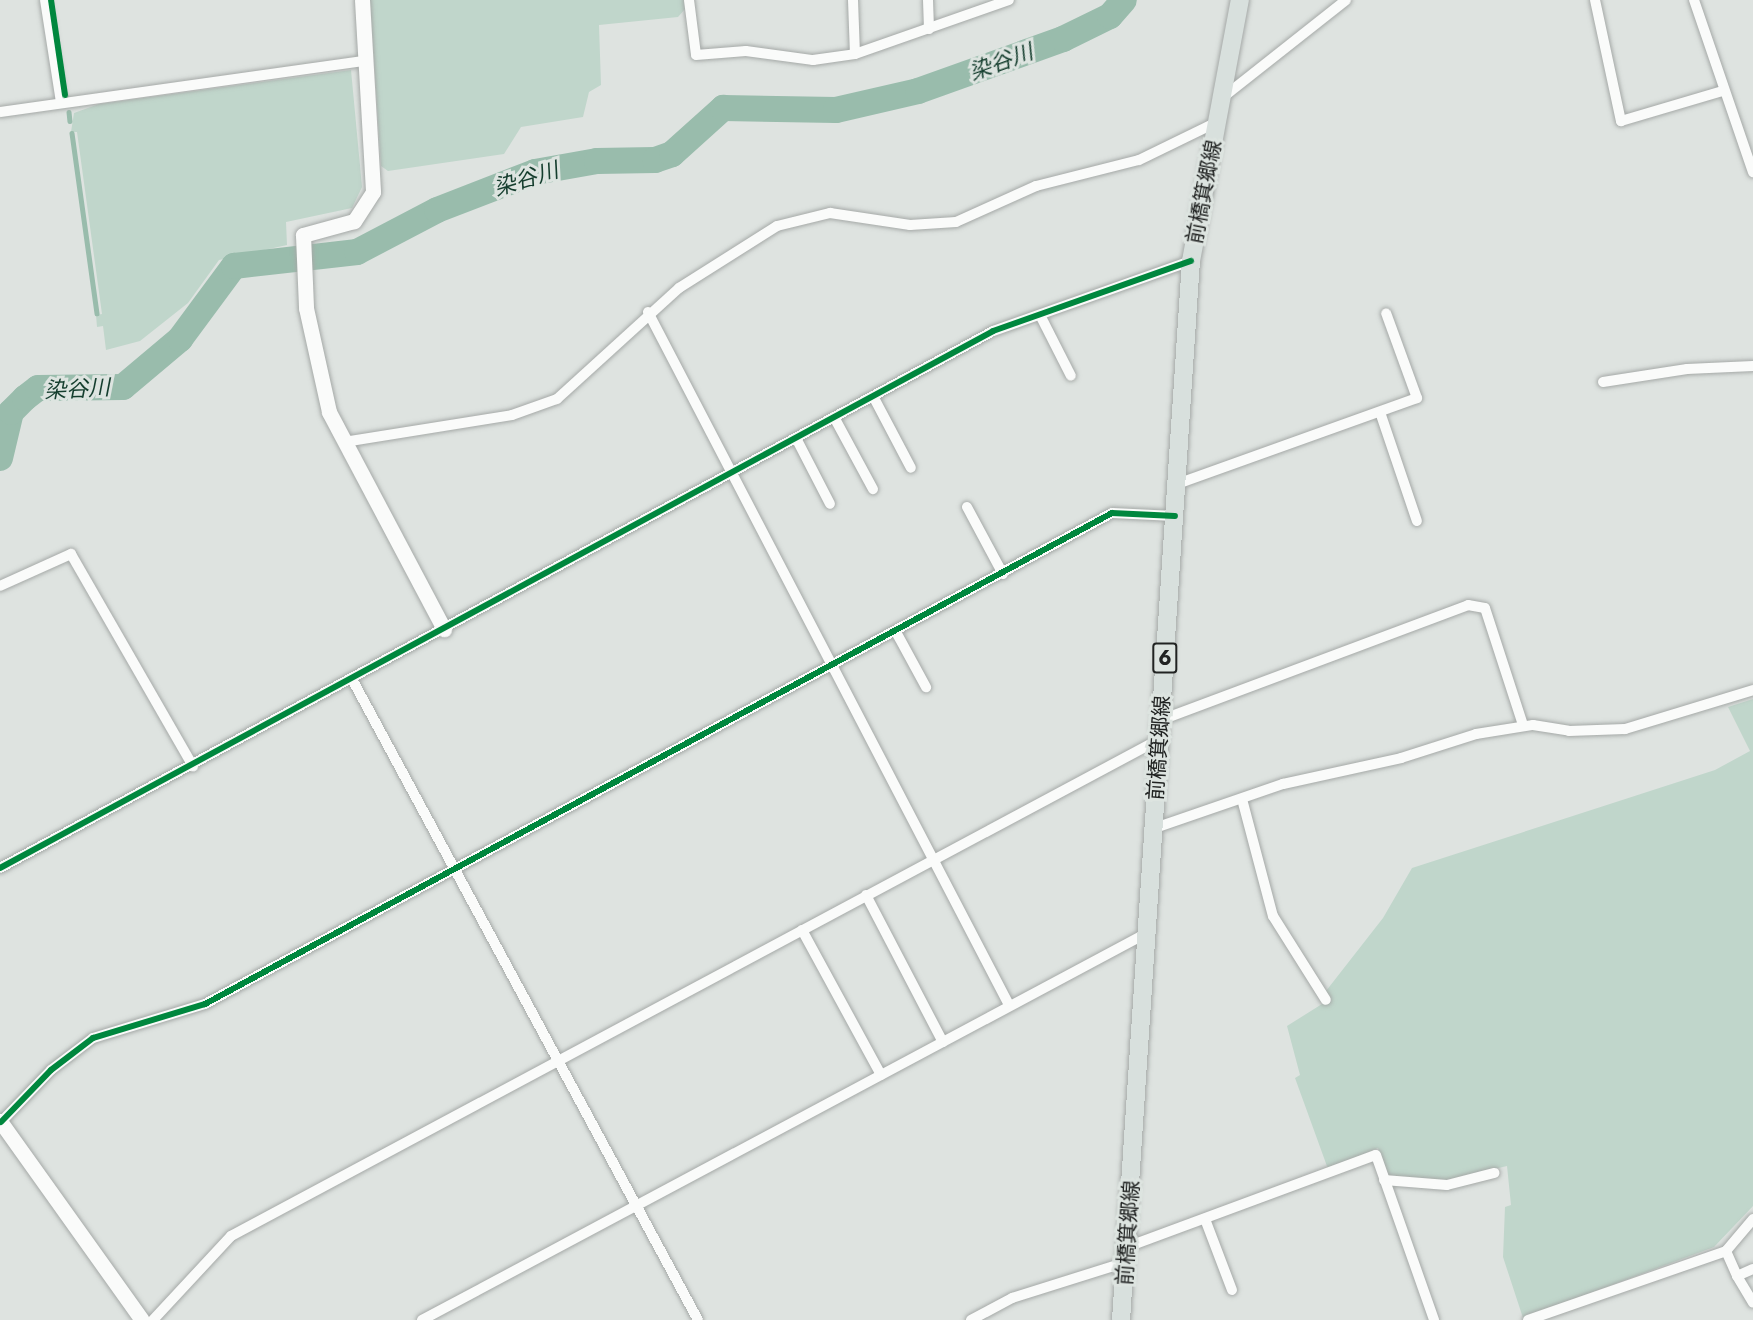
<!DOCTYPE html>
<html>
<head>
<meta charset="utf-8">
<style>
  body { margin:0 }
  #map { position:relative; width:1753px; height:1320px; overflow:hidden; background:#dee3e0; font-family:Jost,"Noto Sans JP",sans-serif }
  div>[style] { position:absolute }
  .green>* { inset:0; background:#c0d6cb }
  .stream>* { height:4.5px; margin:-2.25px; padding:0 2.25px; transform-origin:2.25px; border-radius:2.25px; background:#99bcac }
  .river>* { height:26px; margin:-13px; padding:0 13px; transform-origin:13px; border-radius:13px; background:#99bcac }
  .roads { filter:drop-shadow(0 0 2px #a5a9a7) drop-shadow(0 0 2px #a5a9a7) }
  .street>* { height:10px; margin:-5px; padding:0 5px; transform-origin:5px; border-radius:5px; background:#fafbfa }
  .secondary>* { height:15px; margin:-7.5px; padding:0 7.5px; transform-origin:7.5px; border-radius:7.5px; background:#fafbfa }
  .primary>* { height:18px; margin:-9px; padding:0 9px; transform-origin:9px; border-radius:9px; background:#d8e0dd }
  .cycleway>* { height:6px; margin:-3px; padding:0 3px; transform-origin:3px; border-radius:3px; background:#00873e }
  span { translate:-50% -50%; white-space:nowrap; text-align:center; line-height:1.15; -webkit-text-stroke:6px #dde4e0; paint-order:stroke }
  .shield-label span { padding:2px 4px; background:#dde4e0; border:2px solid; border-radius:4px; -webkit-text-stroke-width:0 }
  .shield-label { font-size:20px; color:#212322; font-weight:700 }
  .street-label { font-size:21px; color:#212322 }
  .water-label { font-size:22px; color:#153e2e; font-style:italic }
</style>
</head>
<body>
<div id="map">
  <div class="green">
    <i style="clip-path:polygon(370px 0,684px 0,685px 9px,678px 17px,599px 25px,601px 85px,589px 92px,583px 117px,521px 127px,504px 154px,388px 171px,381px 166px)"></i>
    <i style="clip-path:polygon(351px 70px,362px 187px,352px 208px,286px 222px,287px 245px,219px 260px,188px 303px,140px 341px,106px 350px,103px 326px,97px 327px,96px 315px,102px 314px,77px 132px,71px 132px,74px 113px,99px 104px)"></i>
    <i style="clip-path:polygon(1753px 699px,1753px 1206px,1714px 1247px,1523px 1318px,1503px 1257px,1505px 1207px,1511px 1205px,1507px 1166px,1442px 1181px,1387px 1176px,1378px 1148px,1328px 1169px,1295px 1078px,1300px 1075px,1287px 1026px,1330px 999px,1326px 991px,1383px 918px,1412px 868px,1715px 770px,1750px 751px,1728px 707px)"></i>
  </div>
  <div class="stream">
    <i style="left:69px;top:112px;width:9px;rotate:84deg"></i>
    <i style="left:72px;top:133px;width:182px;rotate:82.1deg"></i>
  </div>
  <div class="river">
    <i style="left:0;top:458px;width:47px;rotate:-76.6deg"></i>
    <i style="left:11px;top:412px;width:20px;rotate:-45deg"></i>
    <i style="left:25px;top:398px;width:16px;rotate:-38deg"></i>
    <i style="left:38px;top:388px;width:85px;rotate:-0.7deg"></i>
    <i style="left:123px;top:387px;width:75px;rotate:-40.1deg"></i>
    <i style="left:180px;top:339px;width:91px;rotate:-53.5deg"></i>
    <i style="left:234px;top:266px;width:124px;rotate:-6.5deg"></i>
    <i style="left:357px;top:252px;width:90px;rotate:-27.7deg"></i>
    <i style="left:437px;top:210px;width:105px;rotate:-21.2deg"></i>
    <i style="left:535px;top:172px;width:63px;rotate:-10.1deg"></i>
    <i style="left:597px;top:161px;width:58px;rotate:-1deg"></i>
    <i style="left:655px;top:160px;width:18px;rotate:-19deg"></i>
    <i style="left:672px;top:154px;width:69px;rotate:-42deg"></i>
    <i style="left:723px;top:108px;width:113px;rotate:1deg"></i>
    <i style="left:836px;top:110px;width:84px;rotate:-13deg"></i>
    <i style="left:918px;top:91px;width:154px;rotate:-19.7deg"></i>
    <i style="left:1063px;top:39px;width:52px;rotate:-26.1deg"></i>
    <i style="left:1110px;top:16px;width:21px;rotate:-49deg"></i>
  </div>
  <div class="roads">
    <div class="street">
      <i style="left:45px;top:0;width:103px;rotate:81.1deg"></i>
      <i style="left:689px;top:0;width:55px;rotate:82.7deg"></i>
      <i style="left:696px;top:55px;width:50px;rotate:-4.6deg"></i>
      <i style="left:746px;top:51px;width:68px;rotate:7.7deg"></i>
      <i style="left:813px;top:60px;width:42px;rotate:-8.1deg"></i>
      <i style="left:855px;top:54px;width:163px;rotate:-19.3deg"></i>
      <i style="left:853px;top:0;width:54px;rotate:87.9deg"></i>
      <i style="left:928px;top:0;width:29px;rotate:88deg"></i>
      <i style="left:1595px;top:0;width:124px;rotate:77.9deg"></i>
      <i style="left:1621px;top:121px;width:105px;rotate:-16.5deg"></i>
      <i style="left:1694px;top:0;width:182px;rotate:71.1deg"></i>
      <i style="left:1222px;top:98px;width:158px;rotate:-38.3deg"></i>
      <i style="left:0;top:112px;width:369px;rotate:-8deg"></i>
      <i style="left:648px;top:312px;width:781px;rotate:62.48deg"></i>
      <i style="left:1040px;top:315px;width:68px;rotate:63.1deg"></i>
      <i style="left:1603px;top:382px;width:85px;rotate:-8.8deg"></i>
      <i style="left:1687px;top:369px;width:66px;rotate:-2.6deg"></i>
      <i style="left:873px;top:396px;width:81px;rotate:62.2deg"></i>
      <i style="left:1380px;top:412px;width:115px;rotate:71.3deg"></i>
      <i style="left:834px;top:417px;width:82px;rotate:61.6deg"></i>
      <i style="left:796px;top:438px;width:74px;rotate:62.7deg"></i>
      <i style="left:344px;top:442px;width:170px;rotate:-9.1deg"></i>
      <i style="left:512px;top:415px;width:48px;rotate:-19.6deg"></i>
      <i style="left:557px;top:399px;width:165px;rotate:-42.3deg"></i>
      <i style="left:679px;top:288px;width:116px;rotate:-32.3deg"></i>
      <i style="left:777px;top:226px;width:55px;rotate:-13.8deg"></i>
      <i style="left:830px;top:213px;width:81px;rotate:8.5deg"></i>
      <i style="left:910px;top:225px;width:46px;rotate:-3.7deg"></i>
      <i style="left:956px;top:222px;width:88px;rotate:-24.2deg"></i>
      <i style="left:1036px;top:186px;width:106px;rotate:-14.2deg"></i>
      <i style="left:1139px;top:160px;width:87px;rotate:-26deg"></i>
      <i style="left:1177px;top:484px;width:255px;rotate:-19.7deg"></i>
      <i style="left:1417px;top:398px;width:90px;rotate:-110deg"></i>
      <i style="left:967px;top:507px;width:76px;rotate:61.8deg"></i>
      <i style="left:0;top:586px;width:78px;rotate:-24.3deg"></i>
      <i style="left:71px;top:554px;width:245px;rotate:60.1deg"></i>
      <i style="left:896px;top:632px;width:63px;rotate:61.4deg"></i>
      <i style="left:352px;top:679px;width:728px;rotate:61.64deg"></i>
      <i style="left:1161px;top:720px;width:328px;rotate:-20.5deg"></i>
      <i style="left:1468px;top:605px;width:17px;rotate:10deg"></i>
      <i style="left:1485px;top:608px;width:123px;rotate:72deg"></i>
      <i style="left:1242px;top:799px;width:121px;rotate:75.2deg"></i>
      <i style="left:1273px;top:916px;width:99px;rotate:57.8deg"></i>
      <i style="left:1152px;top:829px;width:139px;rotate:-19deg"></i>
      <i style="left:1283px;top:784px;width:121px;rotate:-12.4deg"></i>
      <i style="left:1401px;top:758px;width:79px;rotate:-17.7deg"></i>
      <i style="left:1476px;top:734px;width:58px;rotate:-9deg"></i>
      <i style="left:1533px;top:725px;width:36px;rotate:9deg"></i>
      <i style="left:1569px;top:731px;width:56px;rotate:-2deg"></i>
      <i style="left:1625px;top:729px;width:134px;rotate:-16.9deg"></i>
      <i style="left:0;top:868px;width:1129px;rotate:-28.4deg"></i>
      <i style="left:993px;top:331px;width:210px;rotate:-19.5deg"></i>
      <i style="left:866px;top:895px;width:166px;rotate:62.4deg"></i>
      <i style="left:802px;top:930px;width:165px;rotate:61.4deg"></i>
      <i style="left:1px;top:1122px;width:72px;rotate:-46.1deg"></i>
      <i style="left:51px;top:1070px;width:53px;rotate:-37.3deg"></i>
      <i style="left:93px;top:1038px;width:117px;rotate:-16.9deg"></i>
      <i style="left:205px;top:1004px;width:1031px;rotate:-28.43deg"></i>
      <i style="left:1112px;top:513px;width:63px;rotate:2.7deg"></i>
      <i style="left:1384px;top:1180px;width:63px;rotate:4.5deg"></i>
      <i style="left:1447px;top:1185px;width:49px;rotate:-14.3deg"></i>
      <i style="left:1205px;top:1219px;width:76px;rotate:69.2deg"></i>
      <i style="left:1127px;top:1247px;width:265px;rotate:-20.3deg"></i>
      <i style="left:1376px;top:1155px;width:175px;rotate:70.6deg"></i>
      <i style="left:1726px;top:1251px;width:27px;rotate:66deg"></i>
      <i style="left:1737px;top:1276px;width:17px;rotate:-24deg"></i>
      <i style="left:1737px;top:1276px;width:31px;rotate:59deg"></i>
      <i style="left:153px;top:1320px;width:115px;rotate:-47.1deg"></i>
      <i style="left:231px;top:1236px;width:1054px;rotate:-28.15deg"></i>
      <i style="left:422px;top:1320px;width:822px;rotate:-28.09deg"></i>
      <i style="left:971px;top:1320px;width:47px;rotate:-28.2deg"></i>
      <i style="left:1012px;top:1298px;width:120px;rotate:-17.5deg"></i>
      <i style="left:1528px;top:1320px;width:210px;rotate:-19.2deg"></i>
      <i style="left:1726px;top:1251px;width:42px;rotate:-49.8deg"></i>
    </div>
    <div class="secondary">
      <i style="left:362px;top:0;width:192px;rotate:86.7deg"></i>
      <i style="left:373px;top:192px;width:35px;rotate:123deg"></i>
      <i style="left:354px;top:221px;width:53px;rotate:164.6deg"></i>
      <i style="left:303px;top:235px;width:73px;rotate:87.6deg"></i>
      <i style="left:306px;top:308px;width:107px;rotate:77.5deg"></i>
      <i style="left:329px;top:412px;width:246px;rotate:62.1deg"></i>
      <i style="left:0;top:1121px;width:244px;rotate:54.5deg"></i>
    </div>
    <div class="primary">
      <i style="left:1121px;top:1320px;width:1061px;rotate:-86.22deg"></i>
      <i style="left:1191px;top:261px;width:266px;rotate:-79.4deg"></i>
    </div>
  </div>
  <div class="cycleway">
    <i style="left:51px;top:0;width:96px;rotate:81.6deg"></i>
    <i style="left:0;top:868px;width:1129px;rotate:-28.4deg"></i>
    <i style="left:993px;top:331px;width:210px;rotate:-19.5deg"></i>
    <i style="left:1px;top:1122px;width:72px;rotate:-46.1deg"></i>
    <i style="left:51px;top:1070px;width:53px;rotate:-37.3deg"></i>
    <i style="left:93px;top:1038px;width:117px;rotate:-16.9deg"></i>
    <i style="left:205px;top:1004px;width:1031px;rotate:-28.43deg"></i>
    <i style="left:1112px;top:513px;width:63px;rotate:2.7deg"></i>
  </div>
  <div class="shield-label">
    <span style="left:1165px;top:658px">6</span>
  </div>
  <div class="street-label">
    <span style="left:1204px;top:192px;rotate:-79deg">前橋箕郷線</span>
    <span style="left:1159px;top:748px;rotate:-86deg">前橋箕郷線</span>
    <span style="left:1128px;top:1233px;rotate:-86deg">前橋箕郷線</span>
  </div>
  <div class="water-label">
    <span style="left:1001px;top:62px;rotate:-20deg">染谷川</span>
    <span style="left:526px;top:179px;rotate:-17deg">染谷川</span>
    <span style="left:77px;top:389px;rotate:-3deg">染谷川</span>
  </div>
</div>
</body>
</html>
